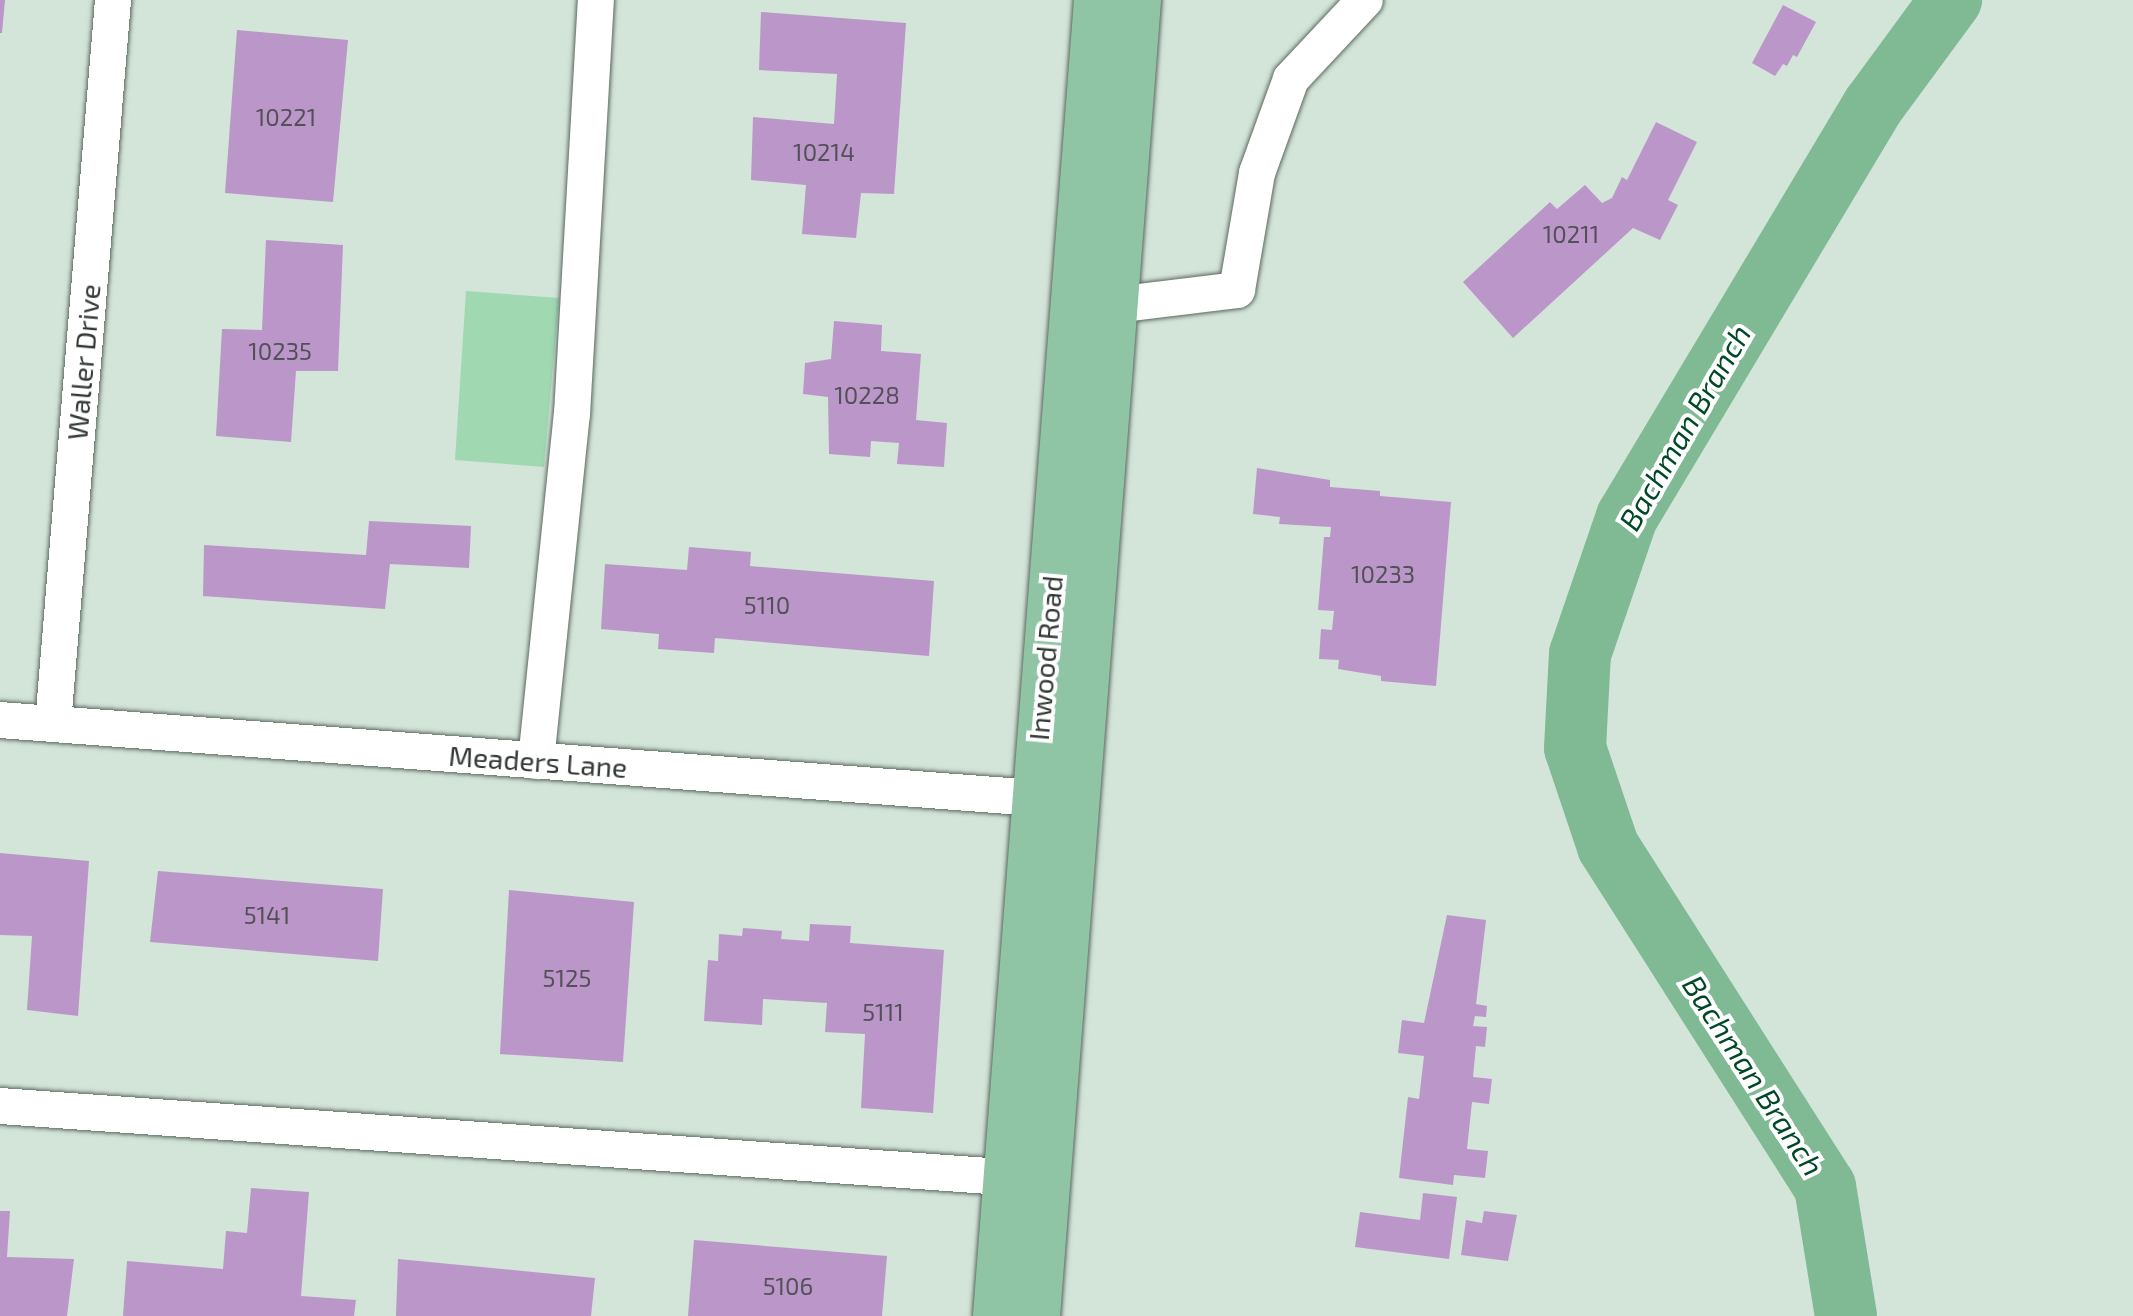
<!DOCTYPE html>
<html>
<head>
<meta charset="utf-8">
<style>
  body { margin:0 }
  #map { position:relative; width:2133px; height:1316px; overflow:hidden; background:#d3e4d8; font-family:"Exo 2",sans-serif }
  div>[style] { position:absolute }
  .green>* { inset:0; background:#a0d8b2 }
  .river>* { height:62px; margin:-31px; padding:0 31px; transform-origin:31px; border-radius:31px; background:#80ba94 }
  .building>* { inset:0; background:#bb97c9 }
  .roads { filter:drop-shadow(0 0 2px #5a695f) drop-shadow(0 0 2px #5a695f) }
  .minor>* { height:36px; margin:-18px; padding:0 18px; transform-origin:18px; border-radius:18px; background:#fff }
  .major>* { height:44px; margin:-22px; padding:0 22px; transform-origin:22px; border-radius:22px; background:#8fc4a4 }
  span { translate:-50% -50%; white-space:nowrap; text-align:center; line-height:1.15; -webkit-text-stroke:8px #fff; paint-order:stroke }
  .number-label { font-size:24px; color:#545059 }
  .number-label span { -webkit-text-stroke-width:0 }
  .street-label { font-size:28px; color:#323934 }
  .water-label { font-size:30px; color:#004927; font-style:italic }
</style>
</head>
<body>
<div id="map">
  <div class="green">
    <i style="clip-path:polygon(466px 291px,559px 298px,544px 467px,455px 460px)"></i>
  </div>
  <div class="river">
    <i style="left:1846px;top:1316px;width:131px;rotate:-99.2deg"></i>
    <i style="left:1825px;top:1187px;width:404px;rotate:-122.5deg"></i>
    <i style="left:1608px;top:846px;width:103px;rotate:-108.6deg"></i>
    <i style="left:1575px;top:748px;width:94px;rotate:-87deg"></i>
    <i style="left:1580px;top:654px;width:145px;rotate:-71.1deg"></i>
    <i style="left:1627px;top:517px;width:479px;rotate:-59.1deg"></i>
    <i style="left:1873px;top:106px;width:132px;rotate:-53.7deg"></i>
  </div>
  <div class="building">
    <i style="clip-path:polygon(0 0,5px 0,2px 33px,0 33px)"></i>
    <i style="clip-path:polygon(1783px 5px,1816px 22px,1797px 57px,1793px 55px,1787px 66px,1783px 64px,1775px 76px,1752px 63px)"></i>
    <i style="clip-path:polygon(761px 12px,906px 23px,894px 194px,861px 193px,856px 238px,802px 234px,806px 185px,751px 180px,753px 117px,834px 124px,837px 74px,759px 70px)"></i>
    <i style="clip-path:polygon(237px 30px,348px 40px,333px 202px,225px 193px)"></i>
    <i style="clip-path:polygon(1656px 122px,1697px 142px,1668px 200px,1678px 205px,1660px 240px,1633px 228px,1513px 338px,1463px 282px,1550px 202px,1557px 209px,1585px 185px,1602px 203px,1612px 198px,1622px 177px,1627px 180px)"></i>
    <i style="clip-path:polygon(266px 240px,343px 245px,338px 371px,296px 371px,291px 442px,216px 436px,222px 329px,262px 330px)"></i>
    <i style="clip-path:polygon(834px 321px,882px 325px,881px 351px,921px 354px,916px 420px,947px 423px,944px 467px,897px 464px,899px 443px,871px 441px,870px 457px,829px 454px,828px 397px,803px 394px,805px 363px,831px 359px)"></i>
    <i style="clip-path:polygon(1257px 468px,1330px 480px,1330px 487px,1380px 491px,1380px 496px,1451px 502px,1436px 686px,1381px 681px,1381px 676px,1338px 669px,1339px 660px,1319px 659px,1321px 629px,1332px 630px,1334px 611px,1318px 610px,1324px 537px,1330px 537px,1331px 527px,1279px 524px,1280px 517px,1253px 514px)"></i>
    <i style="clip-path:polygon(369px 521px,471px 526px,469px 568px,390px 564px,385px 609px,203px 596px,204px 545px,366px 555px)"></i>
    <i style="clip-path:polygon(689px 547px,751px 552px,750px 566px,934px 581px,929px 656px,715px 638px,714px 653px,658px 649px,659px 634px,601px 629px,605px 564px,687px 570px)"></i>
    <i style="clip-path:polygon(0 853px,89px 861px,78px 1016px,27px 1010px,32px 936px,0 935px)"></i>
    <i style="clip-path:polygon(158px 871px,383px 889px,378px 961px,150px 942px)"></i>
    <i style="clip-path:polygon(509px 890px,634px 902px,623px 1062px,500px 1054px)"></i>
    <i style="clip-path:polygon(1447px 915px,1486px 920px,1476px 1004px,1487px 1006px,1486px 1017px,1475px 1016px,1473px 1026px,1487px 1027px,1485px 1047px,1476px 1046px,1473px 1077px,1492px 1079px,1489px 1104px,1472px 1102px,1467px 1149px,1488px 1151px,1485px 1178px,1454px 1175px,1453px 1185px,1399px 1178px,1408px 1097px,1419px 1099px,1424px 1056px,1398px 1053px,1402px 1020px,1424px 1023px)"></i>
    <i style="clip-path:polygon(810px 924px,851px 926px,850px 943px,944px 950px,933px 1113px,861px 1108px,865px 1034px,825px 1032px,827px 1003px,763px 999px,762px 1025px,704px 1021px,708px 960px,718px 961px,719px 934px,742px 936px,743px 928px,782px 931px,781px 939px,809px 941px)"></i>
    <i style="clip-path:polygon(251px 1188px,309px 1192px,301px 1296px,356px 1300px,354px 1316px,123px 1316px,127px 1261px,223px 1269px,226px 1231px,247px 1233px)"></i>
    <i style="clip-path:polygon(1423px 1193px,1457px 1197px,1449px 1259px,1355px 1247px,1360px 1212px,1420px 1220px)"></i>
    <i style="clip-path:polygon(0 1211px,10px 1211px,7px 1257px,74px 1259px,67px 1316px,0 1316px)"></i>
    <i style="clip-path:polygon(1484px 1211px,1517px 1215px,1508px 1261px,1461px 1255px,1466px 1220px,1482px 1223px)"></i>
    <i style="clip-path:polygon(694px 1240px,887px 1256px,882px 1316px,688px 1316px)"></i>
    <i style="clip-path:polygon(398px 1259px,595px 1278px,591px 1316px,396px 1316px)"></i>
  </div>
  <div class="roads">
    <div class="minor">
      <i style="left:1115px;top:305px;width:123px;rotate:-7deg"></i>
      <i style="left:1237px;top:290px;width:119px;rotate:-80.3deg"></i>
      <i style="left:1257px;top:173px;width:100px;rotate:-70.1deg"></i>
      <i style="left:1291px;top:79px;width:108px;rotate:-46.9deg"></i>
      <i style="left:0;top:720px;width:1065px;rotate:4.31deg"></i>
      <i style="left:53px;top:724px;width:726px;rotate:-85.26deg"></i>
      <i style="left:536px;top:761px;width:349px;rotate:-84.1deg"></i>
      <i style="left:572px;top:414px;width:415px;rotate:-86.7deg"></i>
      <i style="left:0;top:1106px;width:1007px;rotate:4.05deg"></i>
    </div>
    <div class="major">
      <i style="left:995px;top:1316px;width:1320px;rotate:-85.61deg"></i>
      <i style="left:1038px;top:1316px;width:1320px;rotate:-85.61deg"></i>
    </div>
  </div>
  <div class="number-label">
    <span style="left:286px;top:117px">10221</span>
    <span style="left:824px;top:152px">10214</span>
    <span style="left:1571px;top:234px">10211</span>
    <span style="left:280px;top:351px">10235</span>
    <span style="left:867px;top:395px">10228</span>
    <span style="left:1383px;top:574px">10233</span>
    <span style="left:767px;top:605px">5110</span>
    <span style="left:267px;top:915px">5141</span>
    <span style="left:567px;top:978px">5125</span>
    <span style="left:883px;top:1012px">5111</span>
    <span style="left:788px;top:1286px">5106</span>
  </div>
  <div class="street-label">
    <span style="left:83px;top:362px;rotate:-85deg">Waller Drive</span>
    <span style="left:1045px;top:658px;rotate:-85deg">Inwood Road</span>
    <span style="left:538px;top:761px;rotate:4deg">Meaders Lane</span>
  </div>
  <div class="water-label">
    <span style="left:1684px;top:427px;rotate:-60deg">Bachman Branch</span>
    <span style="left:1754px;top:1075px;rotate:57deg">Bachman Branch</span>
  </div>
</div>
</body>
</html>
